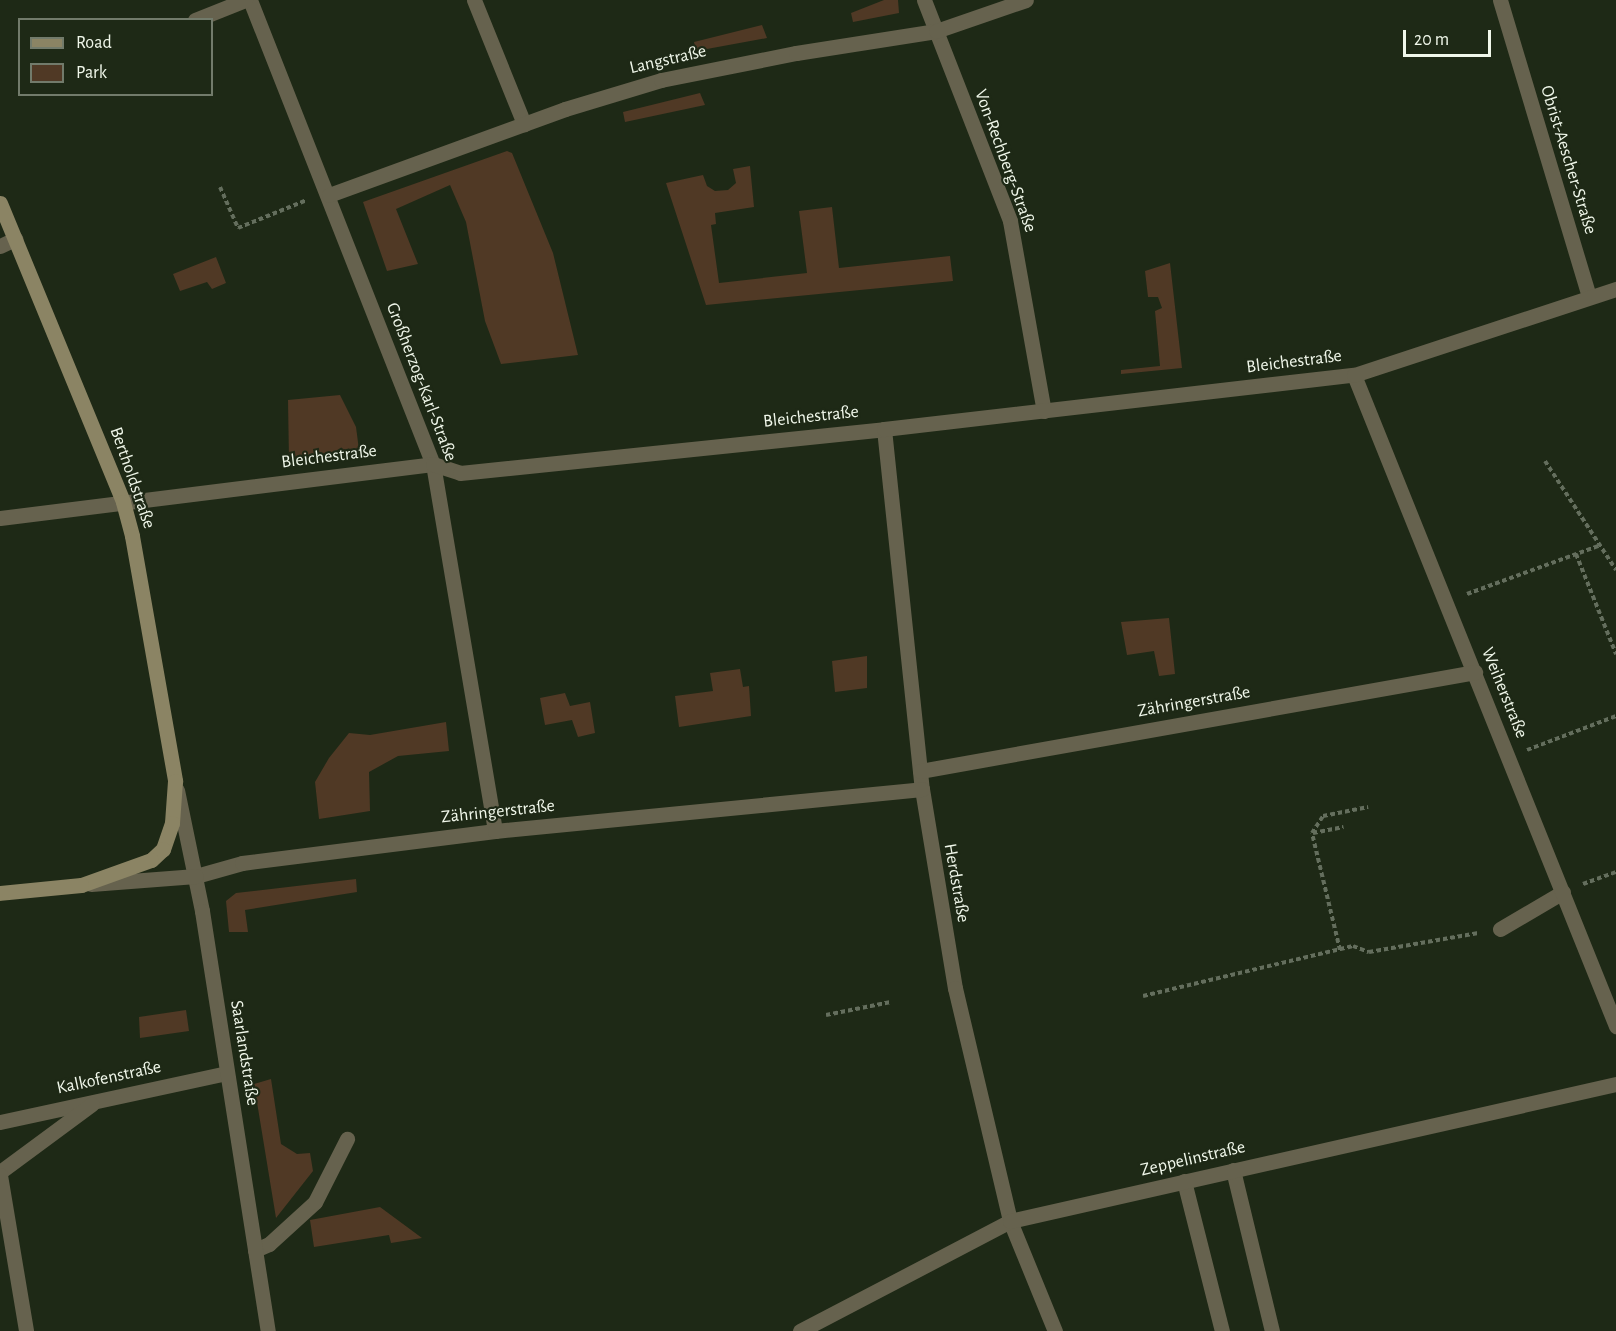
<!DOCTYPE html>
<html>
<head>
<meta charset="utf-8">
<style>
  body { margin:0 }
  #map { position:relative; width:1616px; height:1331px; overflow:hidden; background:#1e2916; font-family:"Alegreya Sans",sans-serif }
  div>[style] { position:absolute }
  .green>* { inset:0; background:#503925 }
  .path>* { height:4px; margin-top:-2px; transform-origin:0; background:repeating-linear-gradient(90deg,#646e5d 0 4.5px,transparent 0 7.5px) }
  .service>* { height:15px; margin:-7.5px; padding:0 7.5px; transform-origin:7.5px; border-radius:7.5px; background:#66624e }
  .minor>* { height:15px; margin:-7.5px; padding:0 7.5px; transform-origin:7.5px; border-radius:7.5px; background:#66624e }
  .tertiary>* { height:15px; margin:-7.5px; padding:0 7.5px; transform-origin:7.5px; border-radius:7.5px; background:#66624e }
  .secondary>* { height:15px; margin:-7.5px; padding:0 7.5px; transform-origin:7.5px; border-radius:7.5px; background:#8b8464 }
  span { translate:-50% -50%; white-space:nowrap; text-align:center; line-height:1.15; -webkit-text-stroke:4.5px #1e2916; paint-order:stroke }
  .street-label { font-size:18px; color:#f0f7ea }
  .legend { position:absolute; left:18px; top:18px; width:195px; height:78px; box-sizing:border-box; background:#1e2916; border:2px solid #727b6b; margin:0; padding:8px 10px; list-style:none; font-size:18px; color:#f0f7ea }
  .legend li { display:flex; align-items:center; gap:12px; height:30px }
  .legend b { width:30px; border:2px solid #727b6b }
  .scale { position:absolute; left:1403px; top:30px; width:88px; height:27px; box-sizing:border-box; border:3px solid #f0f7ea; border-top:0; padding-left:8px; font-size:18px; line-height:21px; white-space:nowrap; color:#f0f7ea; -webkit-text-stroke:4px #1e2916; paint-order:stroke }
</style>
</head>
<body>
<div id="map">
  <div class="green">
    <i style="clip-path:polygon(884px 0,898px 0,899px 13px,853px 22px,851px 13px)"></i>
    <i style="clip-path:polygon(762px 25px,767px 38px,696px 51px,694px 42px)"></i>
    <i style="clip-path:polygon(700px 93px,705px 105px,625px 122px,623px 112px)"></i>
    <i style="clip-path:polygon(507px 151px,512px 153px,553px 253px,578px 355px,501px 364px,485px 321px,466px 222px,450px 185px,396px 209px,418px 264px,387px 271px,363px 202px)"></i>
    <i style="clip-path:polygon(750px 166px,754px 207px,715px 213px,716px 224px,711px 225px,719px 283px,807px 273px,799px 211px,832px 207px,839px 268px,950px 256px,953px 281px,706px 305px,666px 183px,703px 175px,707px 186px,715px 191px,728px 190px,736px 183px,733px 169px)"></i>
    <i style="clip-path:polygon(216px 257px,226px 283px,212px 289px,207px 282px,180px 291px,173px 274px)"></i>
    <i style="clip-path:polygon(1170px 263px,1182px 368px,1121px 374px,1121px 370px,1160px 366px,1155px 311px,1162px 308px,1158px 297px,1148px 297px,1145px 271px)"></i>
    <i style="clip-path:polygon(340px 395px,356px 427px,359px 450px,289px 460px,288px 400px)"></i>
    <i style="clip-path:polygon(1169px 618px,1175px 674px,1159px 676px,1154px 651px,1127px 655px,1121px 622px)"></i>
    <i style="clip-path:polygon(867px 656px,867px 688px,835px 692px,832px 661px)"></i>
    <i style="clip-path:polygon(740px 669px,743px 687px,749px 686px,751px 716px,679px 727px,675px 696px,713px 691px,710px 673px)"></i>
    <i style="clip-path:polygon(565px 693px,570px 706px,590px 702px,595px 733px,578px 737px,572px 720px,545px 725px,540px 698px)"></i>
    <i style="clip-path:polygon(446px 722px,449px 751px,398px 756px,369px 772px,370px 811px,319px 819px,315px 782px,329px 758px,349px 733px,370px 735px)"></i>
    <i style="clip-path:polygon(356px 879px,357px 892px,245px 910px,248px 932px,229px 932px,226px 901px,236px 893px)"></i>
    <i style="clip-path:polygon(186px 1010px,189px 1031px,140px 1038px,139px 1017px)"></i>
    <i style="clip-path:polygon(271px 1079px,281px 1144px,297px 1154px,310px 1153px,313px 1171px,276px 1218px,254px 1084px)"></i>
    <i style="clip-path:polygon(380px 1207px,422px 1238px,391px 1243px,389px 1235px,314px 1247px,310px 1220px)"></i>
  </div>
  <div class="path">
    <i style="left:220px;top:187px;width:45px;rotate:66.3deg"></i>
    <i style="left:238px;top:228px;width:74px;rotate:-22.1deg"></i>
    <i style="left:1545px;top:461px;width:130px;rotate:56.9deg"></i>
    <i style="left:1576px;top:554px;width:108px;rotate:68.2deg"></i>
    <i style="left:1467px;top:594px;width:140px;rotate:-20.1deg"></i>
    <i style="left:1527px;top:750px;width:95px;rotate:-20.9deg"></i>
    <i style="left:1313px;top:833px;width:31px;rotate:-11deg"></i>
    <i style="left:1583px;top:884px;width:35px;rotate:-20deg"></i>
    <i style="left:1340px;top:950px;width:120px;rotate:-103.5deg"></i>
    <i style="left:1312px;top:833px;width:20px;rotate:-57deg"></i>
    <i style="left:1323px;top:816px;width:46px;rotate:-11.3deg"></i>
    <i style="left:1143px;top:996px;width:216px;rotate:-13.4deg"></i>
    <i style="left:1353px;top:946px;width:17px;rotate:21deg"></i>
    <i style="left:1369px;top:952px;width:111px;rotate:-9.9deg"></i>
    <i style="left:826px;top:1015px;width:66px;rotate:-11.3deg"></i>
  </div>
  <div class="service">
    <i style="left:474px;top:0;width:134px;rotate:68deg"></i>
    <i style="left:0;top:246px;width:17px;rotate:-25deg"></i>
    <i style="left:1500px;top:929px;width:73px;rotate:-30.4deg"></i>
    <i style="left:0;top:1122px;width:232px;rotate:-12.2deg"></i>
    <i style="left:1233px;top:1170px;width:166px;rotate:76.4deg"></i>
    <i style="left:0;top:1172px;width:114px;rotate:-36.5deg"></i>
    <i style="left:0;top:1175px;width:158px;rotate:80.5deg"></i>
    <i style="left:1184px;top:1181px;width:155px;rotate:75.8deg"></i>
    <i style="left:255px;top:1250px;width:15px;rotate:-23deg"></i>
    <i style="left:269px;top:1244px;width:62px;rotate:-42.4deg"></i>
    <i style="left:315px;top:1202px;width:71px;rotate:-63.1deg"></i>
  </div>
  <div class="minor">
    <i style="left:250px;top:0;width:499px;rotate:68.5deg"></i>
    <i style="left:433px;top:464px;width:372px;rotate:80.4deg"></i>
    <i style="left:924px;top:0;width:237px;rotate:68.7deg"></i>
    <i style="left:1010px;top:221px;width:193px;rotate:79.9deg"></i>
    <i style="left:1500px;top:0;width:309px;rotate:73.3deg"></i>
    <i style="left:195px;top:20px;width:54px;rotate:-21.8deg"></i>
    <i style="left:329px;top:195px;width:251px;rotate:-20deg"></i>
    <i style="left:565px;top:109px;width:100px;rotate:-16.8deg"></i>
    <i style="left:661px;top:80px;width:138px;rotate:-11.3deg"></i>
    <i style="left:796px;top:53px;width:142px;rotate:-8.9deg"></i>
    <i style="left:936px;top:31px;width:95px;rotate:-19deg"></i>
    <i style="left:1354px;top:375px;width:702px;rotate:68.08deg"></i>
    <i style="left:884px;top:429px;width:362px;rotate:84deg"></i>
    <i style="left:922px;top:789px;width:202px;rotate:80.6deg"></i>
    <i style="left:955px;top:988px;width:239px;rotate:76.7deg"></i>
    <i style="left:1010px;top:1221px;width:119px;rotate:67.8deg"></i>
    <i style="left:0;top:518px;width:436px;rotate:-7.1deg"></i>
    <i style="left:433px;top:464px;width:28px;rotate:18deg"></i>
    <i style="left:460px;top:473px;width:426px;rotate:-5.9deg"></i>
    <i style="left:884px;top:429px;width:473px;rotate:-6.6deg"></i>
    <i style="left:1354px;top:375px;width:276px;rotate:-18.2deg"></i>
    <i style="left:920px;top:771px;width:564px;rotate:-10.11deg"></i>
    <i style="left:196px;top:876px;width:48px;rotate:-15.8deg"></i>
    <i style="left:242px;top:863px;width:255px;rotate:-7.2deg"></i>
    <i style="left:495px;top:831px;width:429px;rotate:-5.6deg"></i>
    <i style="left:800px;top:1331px;width:237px;rotate:-27.6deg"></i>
    <i style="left:1010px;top:1221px;width:621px;rotate:-12.74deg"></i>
  </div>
  <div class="tertiary">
    <i style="left:177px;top:790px;width:124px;rotate:78.3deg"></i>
    <i style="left:202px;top:911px;width:425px;rotate:81.1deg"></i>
    <i style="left:91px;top:884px;width:105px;rotate:-4.4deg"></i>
  </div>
  <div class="secondary">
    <i style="left:0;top:203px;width:323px;rotate:67.6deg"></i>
    <i style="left:123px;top:502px;width:35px;rotate:75deg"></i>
    <i style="left:132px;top:536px;width:249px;rotate:80deg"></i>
    <i style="left:175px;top:781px;width:42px;rotate:94.1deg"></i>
    <i style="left:172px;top:823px;width:28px;rotate:109deg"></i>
    <i style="left:163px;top:849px;width:16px;rotate:137deg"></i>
    <i style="left:151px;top:860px;width:74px;rotate:160.3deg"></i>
    <i style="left:81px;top:885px;width:81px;rotate:174.4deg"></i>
  </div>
  <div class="street-label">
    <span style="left:668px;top:60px;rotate:-13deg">Langstraße</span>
    <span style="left:1568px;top:160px;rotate:73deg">Obrist-Aescher-Straße</span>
    <span style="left:1005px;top:161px;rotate:70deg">Von-Rechberg-Straße</span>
    <span style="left:1294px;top:362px;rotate:-7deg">Bleichestraße</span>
    <span style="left:421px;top:382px;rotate:69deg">Großherzog-Karl-Straße</span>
    <span style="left:811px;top:417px;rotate:-6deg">Bleichestraße</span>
    <span style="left:329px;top:457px;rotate:-7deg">Bleichestraße</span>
    <span style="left:132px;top:478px;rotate:71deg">Bertholdstraße</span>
    <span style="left:1504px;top:693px;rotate:68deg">Weiherstraße</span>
    <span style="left:1194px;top:702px;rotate:-10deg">Zähringerstraße</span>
    <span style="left:498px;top:812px;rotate:-6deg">Zähringerstraße</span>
    <span style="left:956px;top:883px;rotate:80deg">Herdstraße</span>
    <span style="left:244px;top:1053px;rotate:81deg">Saarlandstraße</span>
    <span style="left:109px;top:1078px;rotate:-12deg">Kalkofenstraße</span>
    <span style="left:1193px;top:1159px;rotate:-13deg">Zeppelinstraße</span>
  </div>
  <ul class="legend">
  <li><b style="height:8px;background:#8b8464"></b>Road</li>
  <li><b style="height:16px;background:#503925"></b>Park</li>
  </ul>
  <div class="scale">20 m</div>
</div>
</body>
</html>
